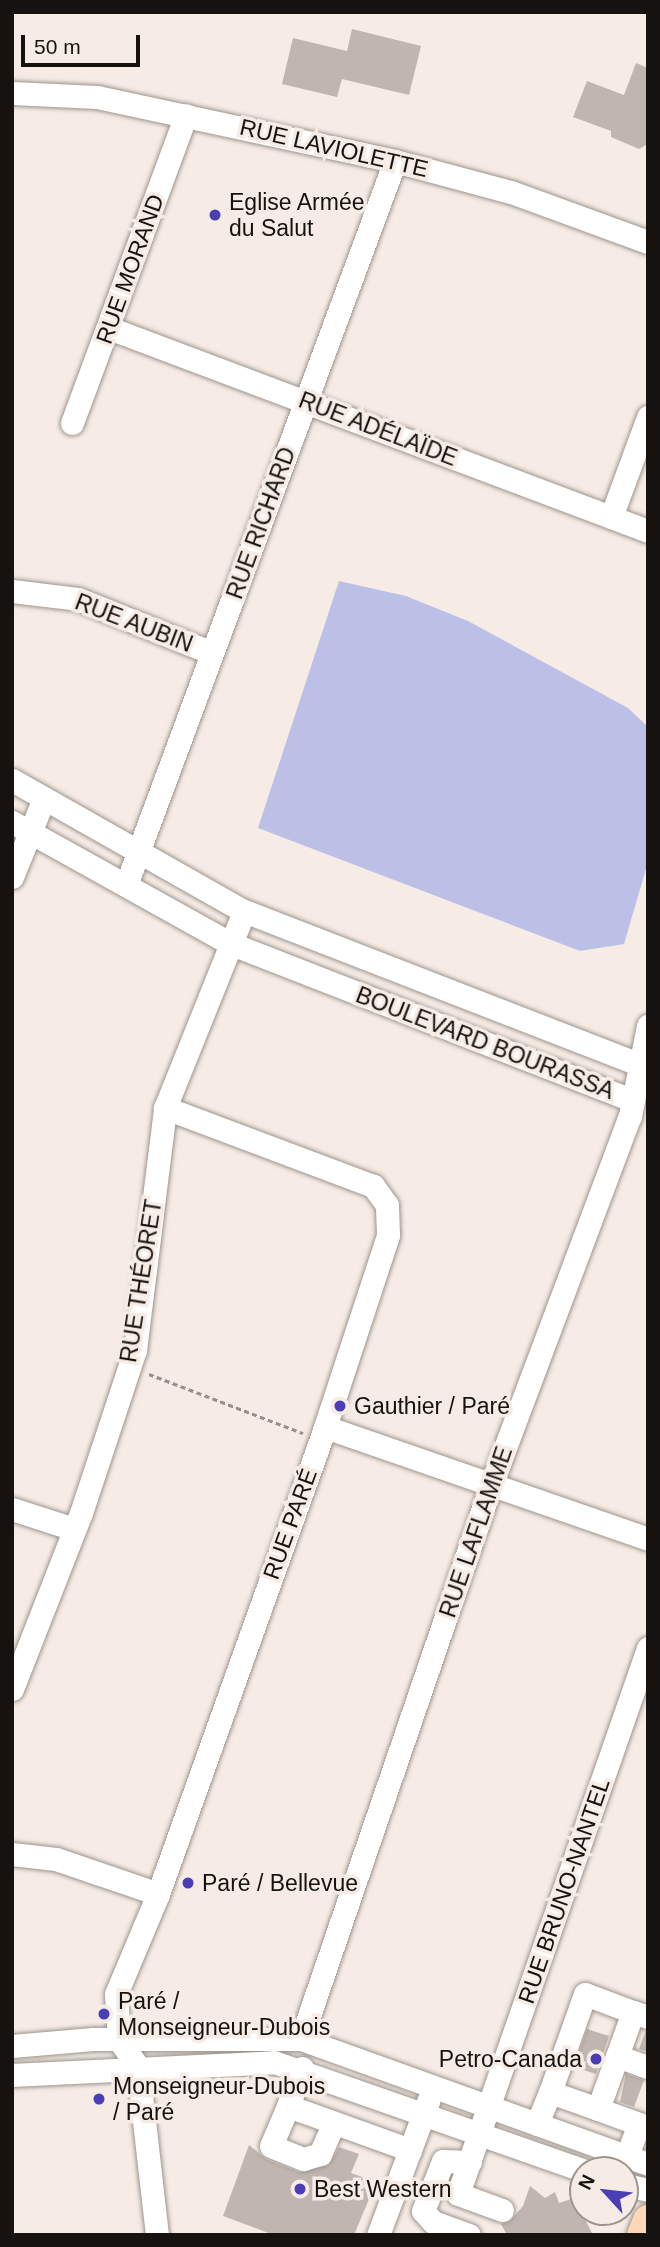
<!DOCTYPE html>
<html>
<head>
<meta charset="utf-8">
<style>
  body { margin:0 }
  #map { position:relative; width:660px; height:2247px; overflow:hidden; background:#f6ece5; font-family:Helvetica,sans-serif }
  div>[style] { position:absolute }
  .green>* { inset:0; background:#bcc0e7 }
  .building>* { inset:0; background:#c0b6af }
  .path>* { height:2.5px; margin-top:-1.25px; transform-origin:0; background:repeating-linear-gradient(90deg,#958e89 0 5px,transparent 0 8.5px) }
  .roads { filter:drop-shadow(0 0 2px #9d948d) drop-shadow(0 0 2px #9d948d) }
  .minor>* { height:23px; margin:-11.5px; padding:0 11.5px; transform-origin:11.5px; border-radius:11.5px; background:#fff }
  .major>* { height:30px; margin:-15px; padding:0 15px; transform-origin:15px; border-radius:15px; background:#fdd7b8 }
  .dots>* { width:19px; height:19px; translate:-50% -50%; box-sizing:border-box; border:4px solid #f6ece5; border-radius:50% }
  span { translate:-50% -50%; white-space:nowrap; text-align:center; line-height:1.15; -webkit-text-stroke:7px #f6ece5; paint-order:stroke }
  .street-label { font-size:23px; color:#15120f }
  .poi-label { font-size:23px; color:#15120f }
  .left { translate:0 -50%; text-align:left }
  .right { translate:-100% -50%; text-align:right }
  .frame { position:absolute; inset:0; border:14px solid #15120f; pointer-events:none }
  .north { position:absolute; left:569px; top:2156px; width:70px; height:70px; box-sizing:border-box; background:#f6ece5; border:2px solid #9c958f; border-radius:50%; rotate:297deg; font-size:19px; font-weight:700; line-height:28px; text-align:center; color:#15120f }
  .north::after { content:''; display:block; margin:auto; width:24px; height:32px; background:#4a3eb5; clip-path:polygon(50% 0,100% 100%,50% 72%,0 100%) }
  .scale { position:absolute; left:21px; top:35px; width:119px; height:32px; box-sizing:border-box; border:4px solid #15120f; border-top:0; padding-left:9px; font-size:21px; line-height:24px; white-space:nowrap; color:#15120f; -webkit-text-stroke:5px #f6ece5; paint-order:stroke }
</style>
</head>
<body>
<div id="map">
  <div class="green">
    <i style="clip-path:polygon(339px 581px,406px 596px,468px 621px,628px 708px,648px 727px,648px 862px,624px 944px,580px 951px,258px 828px)"></i>
  </div>
  <div class="building">
    <i style="clip-path:polygon(352px 29px,421px 46px,409px 95px,342px 79px,337px 97px,282px 84px,293px 38px,347px 51px)"></i>
    <i style="clip-path:polygon(636px 63px,648px 68px,648px 144px,639px 149px,611px 137px,611px 131px,573px 117px,587px 81px,624px 95px)"></i>
    <i style="clip-path:polygon(587px 2029px,609px 2036px,596px 2074px,574px 2067px)"></i>
    <i style="clip-path:polygon(646px 2030px,648px 2031px,648px 2052px,639px 2049px)"></i>
    <i style="clip-path:polygon(626px 2074px,644px 2080px,634px 2107px,620px 2102px)"></i>
    <i style="clip-path:polygon(249px 2145px,266px 2159px,299px 2172px,329px 2165px,339px 2147px,359px 2154px,351px 2173px,365px 2178px,363px 2187px,372px 2192px,354px 2235px,274px 2235px,223px 2216px)"></i>
    <i style="clip-path:polygon(530px 2186px,545px 2198px,555px 2192px,559px 2203px,574px 2198px,593px 2235px,507px 2235px,501px 2224px,510px 2221px,523px 2206px)"></i>
  </div>
  <div class="path">
    <i style="left:149px;top:1374px;width:165px;rotate:21deg"></i>
  </div>
  <div class="roads">
    <div class="minor">
      <i style="left:12px;top:93px;width:85px;rotate:2.7deg"></i>
      <i style="left:97px;top:97px;width:305px;rotate:12.1deg"></i>
      <i style="left:395px;top:161px;width:120px;rotate:15deg"></i>
      <i style="left:511px;top:192px;width:146px;rotate:20.1deg"></i>
      <i style="left:109px;top:328px;width:576px;rotate:20.64deg"></i>
      <i style="left:72px;top:423px;width:328px;rotate:-69.7deg"></i>
      <i style="left:611px;top:517px;width:107px;rotate:-69.7deg"></i>
      <i style="left:12px;top:591px;width:66px;rotate:6.9deg"></i>
      <i style="left:78px;top:599px;width:144px;rotate:21.9deg"></i>
      <i style="left:12px;top:780px;width:266px;rotate:29.5deg"></i>
      <i style="left:244px;top:911px;width:426px;rotate:21.2deg"></i>
      <i style="left:12px;top:822px;width:248px;rotate:29.1deg"></i>
      <i style="left:229px;top:943px;width:432px;rotate:21.3deg"></i>
      <i style="left:12px;top:877px;width:85px;rotate:-67.9deg"></i>
      <i style="left:126px;top:885px;width:772px;rotate:-69.62deg"></i>
      <i style="left:325px;top:1427px;width:342px;rotate:19.1deg"></i>
      <i style="left:12px;top:1509px;width:65px;rotate:17.9deg"></i>
      <i style="left:12px;top:1689px;width:189px;rotate:-68.6deg"></i>
      <i style="left:81px;top:1513px;width:172px;rotate:-71.7deg"></i>
      <i style="left:135px;top:1350px;width:244px;rotate:-82.9deg"></i>
      <i style="left:165px;top:1108px;width:212px;rotate:-68.1deg"></i>
      <i style="left:12px;top:1854px;width:44px;rotate:6.5deg"></i>
      <i style="left:56px;top:1859px;width:108px;rotate:18.9deg"></i>
      <i style="left:301px;top:2039px;width:586px;rotate:-71.07deg"></i>
      <i style="left:491px;top:1485px;width:394px;rotate:-69.4deg"></i>
      <i style="left:630px;top:1116px;width:92px;rotate:-78.7deg"></i>
      <i style="left:12px;top:2046px;width:81px;rotate:-4.9deg"></i>
      <i style="left:93px;top:2039px;width:208px"></i>
      <i style="left:301px;top:2039px;width:369px;rotate:19.8deg"></i>
      <i style="left:617px;top:2056px;width:33px;rotate:20deg"></i>
      <i style="left:302px;top:2068px;width:40px;rotate:110.2deg"></i>
      <i style="left:288px;top:2106px;width:130px;rotate:19.8deg"></i>
      <i style="left:410px;top:2150px;width:54px;rotate:-69.6deg"></i>
      <i style="left:12px;top:2075px;width:262px;rotate:-2.8deg"></i>
      <i style="left:274px;top:2062px;width:327px;rotate:19.3deg"></i>
      <i style="left:549px;top:2095px;width:107px;rotate:-70.4deg"></i>
      <i style="left:585px;top:1994px;width:51px;rotate:20.6deg"></i>
      <i style="left:288px;top:2106px;width:43px;rotate:113deg"></i>
      <i style="left:271px;top:2146px;width:35px;rotate:22deg"></i>
      <i style="left:303px;top:2159px;width:18px;rotate:-16deg"></i>
      <i style="left:320px;top:2154px;width:34px;rotate:-66deg"></i>
      <i style="left:598px;top:2109px;width:44px;rotate:20.1deg"></i>
      <i style="left:639px;top:2124px;width:34px;rotate:111deg"></i>
      <i style="left:537px;top:2124px;width:35px;rotate:-68deg"></i>
      <i style="left:550px;top:2092px;width:51px;rotate:19.5deg"></i>
      <i style="left:598px;top:2109px;width:103px;rotate:-70.2deg"></i>
      <i style="left:633px;top:2012px;width:16px;rotate:18deg"></i>
      <i style="left:625px;top:2185px;width:24px;rotate:12deg"></i>
      <i style="left:502px;top:2210px;width:47px;rotate:-160deg"></i>
      <i style="left:458px;top:2194px;width:578px;rotate:-70.81deg"></i>
      <i style="left:157px;top:2235px;width:169px;rotate:-96.5deg"></i>
      <i style="left:138px;top:2067px;width:33px;rotate:-125deg"></i>
      <i style="left:119px;top:2040px;width:46px;rotate:-93.7deg"></i>
      <i style="left:116px;top:1994px;width:108px;rotate:-67.2deg"></i>
      <i style="left:158px;top:1894px;width:496px;rotate:-70.3deg"></i>
      <i style="left:325px;top:1427px;width:202px;rotate:-71.8deg"></i>
      <i style="left:388px;top:1235px;width:30px;rotate:-92deg"></i>
      <i style="left:387px;top:1205px;width:24px;rotate:-126deg"></i>
      <i style="left:373px;top:1186px;width:222px;rotate:-159.4deg"></i>
      <i style="left:378px;top:2235px;width:91px;rotate:-69.4deg"></i>
      <i style="left:469px;top:2235px;width:38px;rotate:-160deg"></i>
      <i style="left:433px;top:2222px;width:15px;rotate:-132deg"></i>
      <i style="left:423px;top:2211px;width:54px;rotate:-68.2deg"></i>
      <i style="left:443px;top:2161px;width:27px;rotate:2deg"></i>
    </div>
    <div class="major">
      <i style="left:642px;top:2235px;width:16px;rotate:-68deg"></i>
    </div>
  </div>
  <div class="dots">
    <i style="left:215px;top:215px;background:#4a3eb5"></i>
    <i style="left:340px;top:1406px;background:#4a3eb5"></i>
    <i style="left:188px;top:1883px;background:#4a3eb5"></i>
    <i style="left:104px;top:2014px;background:#4a3eb5"></i>
    <i style="left:596px;top:2059px;background:#4a3eb5"></i>
    <i style="left:99px;top:2099px;background:#4a3eb5"></i>
    <i style="left:300px;top:2189px;background:#4a3eb5"></i>
  </div>
  <div class="street-label">
    <span style="left:334px;top:148px;rotate:13deg">RUE LAVIOLETTE</span>
    <span style="left:130px;top:269px;rotate:-70deg">RUE MORAND</span>
    <span style="left:378px;top:429px;rotate:21deg">RUE ADÉLAÏDE</span>
    <span style="left:261px;top:523px;rotate:-70deg">RUE RICHARD</span>
    <span style="left:134px;top:623px;rotate:21deg">RUE AUBIN</span>
    <span style="left:485px;top:1043px;rotate:21deg">BOULEVARD BOURASSA</span>
    <span style="left:141px;top:1281px;rotate:-81deg">RUE THÉORET</span>
    <span style="left:290px;top:1524px;rotate:-70deg">RUE PARÉ</span>
    <span style="left:476px;top:1532px;rotate:-71deg">RUE LAFLAMME</span>
    <span style="left:564px;top:1891px;rotate:-71deg">RUE BRUNO-NANTEL</span>
  </div>
  <div class="poi-label">
    <span class="left" style="left:229px;top:215px">Eglise Armée<br>du Salut</span>
    <span class="left" style="left:354px;top:1406px">Gauthier / Paré</span>
    <span class="left" style="left:202px;top:1883px">Paré / Bellevue</span>
    <span class="left" style="left:118px;top:2014px">Paré /<br>Monseigneur-Dubois</span>
    <span class="right" style="left:582px;top:2059px">Petro-Canada</span>
    <span class="left" style="left:113px;top:2099px">Monseigneur-Dubois<br>/ Paré</span>
    <span class="left" style="left:314px;top:2189px">Best Western</span>
  </div>
  <div class="frame"></div>
  <div class="north">N</div>
  <div class="scale">50 m</div>
</div>
</body>
</html>
